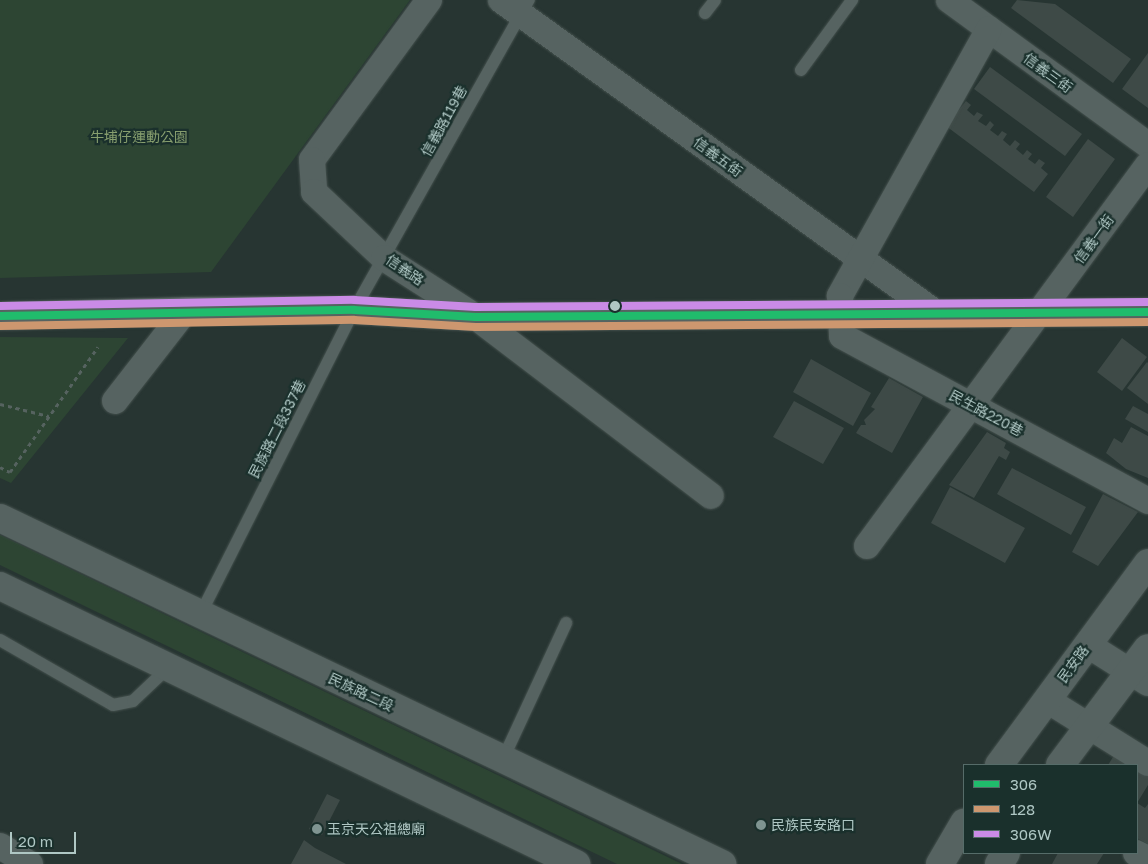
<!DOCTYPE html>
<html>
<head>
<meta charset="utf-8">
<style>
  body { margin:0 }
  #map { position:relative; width:1148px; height:864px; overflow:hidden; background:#273532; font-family:"Golos Text","Noto Sans TC",sans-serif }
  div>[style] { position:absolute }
  .green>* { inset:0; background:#2d4533 }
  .building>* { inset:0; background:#3e4a47 }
  .path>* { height:3px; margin-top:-1.5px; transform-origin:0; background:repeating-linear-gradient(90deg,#566360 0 4px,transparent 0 8px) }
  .roads { filter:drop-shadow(0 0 1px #44504d) drop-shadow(0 0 1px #44504d) }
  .service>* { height:12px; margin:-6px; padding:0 6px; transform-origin:6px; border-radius:6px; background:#566361 }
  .minor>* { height:26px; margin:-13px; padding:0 13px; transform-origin:13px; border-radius:13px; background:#566361 }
  .tertiary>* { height:28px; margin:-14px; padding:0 14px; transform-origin:14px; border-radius:14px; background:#566361 }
  .bus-1>* { height:8px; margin:-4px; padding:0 4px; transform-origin:4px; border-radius:4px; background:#20bc6c }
  .bus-2>* { height:8px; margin:-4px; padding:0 4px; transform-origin:4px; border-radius:4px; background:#cd976f }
  .bus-3>* { height:8px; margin:-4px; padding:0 4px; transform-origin:4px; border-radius:4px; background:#ca8be6 }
  .dots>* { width:14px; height:14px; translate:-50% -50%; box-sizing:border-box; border:2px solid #1a302c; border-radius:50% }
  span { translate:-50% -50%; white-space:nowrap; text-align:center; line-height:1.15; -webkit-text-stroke:4.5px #1a302c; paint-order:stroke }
  .street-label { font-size:14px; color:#afc7c4 }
  .park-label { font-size:14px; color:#879e6e }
  .poi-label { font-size:14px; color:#afc7c4 }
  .left { translate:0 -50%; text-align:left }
  .legend { position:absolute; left:963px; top:764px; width:175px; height:90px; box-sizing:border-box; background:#1a302c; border:1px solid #566c69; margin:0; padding:6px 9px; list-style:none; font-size:15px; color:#afc7c4 }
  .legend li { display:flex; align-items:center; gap:10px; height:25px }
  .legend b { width:25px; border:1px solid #566c69 }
  .scale { position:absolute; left:10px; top:832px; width:66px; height:22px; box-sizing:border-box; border:2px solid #afc7c4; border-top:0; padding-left:6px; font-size:15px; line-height:18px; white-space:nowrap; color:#afc7c4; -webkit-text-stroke:4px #1a302c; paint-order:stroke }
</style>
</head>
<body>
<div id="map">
  <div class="green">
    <i style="clip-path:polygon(0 0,410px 0,211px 272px,0 278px)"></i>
    <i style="clip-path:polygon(0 337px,128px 338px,11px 483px,0 478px)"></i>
    <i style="clip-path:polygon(0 535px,682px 864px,617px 864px,0 565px)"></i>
  </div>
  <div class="building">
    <i style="clip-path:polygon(1017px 0,1055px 4px,1131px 59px,1113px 83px,1011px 8px)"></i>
    <i style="clip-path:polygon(1148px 53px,1148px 108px,1122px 89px)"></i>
    <i style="clip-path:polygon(990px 67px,1082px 134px,1065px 156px,974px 89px)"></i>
    <i style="clip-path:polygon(966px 101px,971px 105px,967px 110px,974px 116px,977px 112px,983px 115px,978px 121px,986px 126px,990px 121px,994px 125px,990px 130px,998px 136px,1002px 131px,1007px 134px,1003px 140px,1010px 146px,1015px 140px,1020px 144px,1016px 149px,1023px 155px,1027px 150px,1032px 154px,1028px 159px,1035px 164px,1039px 159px,1045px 163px,1041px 168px,1048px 174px,1034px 192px,946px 126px)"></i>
    <i style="clip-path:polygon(1088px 139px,1115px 159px,1073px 217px,1046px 197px)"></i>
    <i style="clip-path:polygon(1122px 338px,1147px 357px,1122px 391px,1097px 372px)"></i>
    <i style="clip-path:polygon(811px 359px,871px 393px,853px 426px,793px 392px)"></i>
    <i style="clip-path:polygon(1147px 362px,1148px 363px,1148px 404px,1127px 388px)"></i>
    <i style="clip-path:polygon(889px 378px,923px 397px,892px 453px,856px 433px,861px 425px,866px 425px,864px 420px,875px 409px,871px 407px)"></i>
    <i style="clip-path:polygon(794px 401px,844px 428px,823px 464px,773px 437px)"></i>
    <i style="clip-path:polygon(1133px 406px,1148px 414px,1148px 432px,1125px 419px)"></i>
    <i style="clip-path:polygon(1131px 427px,1148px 436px,1148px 478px,1126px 469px,1106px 453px,1114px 438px,1122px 443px)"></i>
    <i style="clip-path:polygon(987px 432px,1006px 443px,1004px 448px,1010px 452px,1006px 460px,999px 456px,974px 498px,949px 485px)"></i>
    <i style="clip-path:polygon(1012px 468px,1086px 507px,1071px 535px,997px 494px)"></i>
    <i style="clip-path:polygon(950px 487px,1025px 528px,1005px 563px,931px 523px)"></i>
    <i style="clip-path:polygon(1103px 494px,1138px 512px,1098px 566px,1072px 552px)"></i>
    <i style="clip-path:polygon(1115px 754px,1133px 765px,1108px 765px)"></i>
    <i style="clip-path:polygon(1137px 768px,1148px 775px,1148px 785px,1137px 803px,1145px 808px,1148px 804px,1148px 844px,1137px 838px)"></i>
    <i style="clip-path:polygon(327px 794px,340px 800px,322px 835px,309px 829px)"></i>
    <i style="clip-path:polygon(304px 840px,315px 848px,346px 864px,291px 864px)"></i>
    <i style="clip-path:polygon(1058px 853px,1104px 853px,1097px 864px,1052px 864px)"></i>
  </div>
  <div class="path">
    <i style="left:0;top:404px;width:50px;rotate:13.8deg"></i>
    <i style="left:0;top:467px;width:11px;rotate:27deg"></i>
    <i style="left:10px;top:472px;width:153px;rotate:-54.9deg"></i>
  </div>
  <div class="roads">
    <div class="service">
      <i style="left:705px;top:13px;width:16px;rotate:-52deg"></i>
      <i style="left:801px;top:70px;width:87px;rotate:-53.9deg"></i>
      <i style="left:200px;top:615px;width:342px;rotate:-63.2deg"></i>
      <i style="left:354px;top:310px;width:356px;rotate:-60.6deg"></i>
      <i style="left:0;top:640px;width:130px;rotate:29.9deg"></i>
      <i style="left:113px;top:705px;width:20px;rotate:-11deg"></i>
      <i style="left:133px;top:701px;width:51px;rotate:-43.4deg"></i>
      <i style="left:503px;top:759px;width:150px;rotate:-65.1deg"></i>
    </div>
    <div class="minor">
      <i style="left:429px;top:0;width:198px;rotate:126.2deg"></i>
      <i style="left:312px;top:160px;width:32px;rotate:86deg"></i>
      <i style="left:314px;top:192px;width:96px;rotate:43.3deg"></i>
      <i style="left:384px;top:258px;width:109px;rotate:32.7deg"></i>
      <i style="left:476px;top:317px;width:295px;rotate:37.3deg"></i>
      <i style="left:501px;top:0;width:536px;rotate:35.74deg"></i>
      <i style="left:949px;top:0;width:246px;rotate:36.1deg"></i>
      <i style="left:989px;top:29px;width:306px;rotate:119.2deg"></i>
      <i style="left:840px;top:296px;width:40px;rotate:87.1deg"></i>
      <i style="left:842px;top:336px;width:348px;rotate:28.3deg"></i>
      <i style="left:115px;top:401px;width:114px;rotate:-52.1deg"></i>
      <i style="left:867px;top:546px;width:473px;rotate:-53.6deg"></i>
      <i style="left:1088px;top:645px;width:71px;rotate:32.3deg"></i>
      <i style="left:1047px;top:700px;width:119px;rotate:32deg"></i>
      <i style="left:0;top:846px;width:35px;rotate:31deg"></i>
      <i style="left:1136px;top:853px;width:13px;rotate:27deg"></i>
    </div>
    <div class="tertiary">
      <i style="left:0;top:316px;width:185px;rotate:-1.5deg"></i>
      <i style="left:185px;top:311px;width:169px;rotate:-0.3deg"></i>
      <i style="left:354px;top:310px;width:122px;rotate:3.3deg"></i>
      <i style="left:476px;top:317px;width:672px;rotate:-0.43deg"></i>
      <i style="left:0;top:518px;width:801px;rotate:25.6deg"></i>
      <i style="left:0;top:586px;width:640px;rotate:25.76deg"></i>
      <i style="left:999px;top:765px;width:251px;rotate:-53.6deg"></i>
      <i style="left:1060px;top:765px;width:146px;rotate:-53.1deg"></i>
      <i style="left:940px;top:864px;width:48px;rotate:-59.7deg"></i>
      <i style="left:999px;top:864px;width:13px;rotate:-58deg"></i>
    </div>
  </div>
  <div class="bus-1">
    <i style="left:0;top:316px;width:354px;rotate:-1deg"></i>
    <i style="left:354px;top:310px;width:122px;rotate:3.3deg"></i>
    <i style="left:476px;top:317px;width:672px;rotate:-0.43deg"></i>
  </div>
  <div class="bus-2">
    <i style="left:0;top:326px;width:354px;rotate:-1deg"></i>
    <i style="left:354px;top:320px;width:122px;rotate:3.3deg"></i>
    <i style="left:476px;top:327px;width:672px;rotate:-0.43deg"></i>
  </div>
  <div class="bus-3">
    <i style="left:0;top:306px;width:354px;rotate:-1deg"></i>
    <i style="left:354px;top:300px;width:122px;rotate:3.3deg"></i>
    <i style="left:476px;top:307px;width:672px;rotate:-0.43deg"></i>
  </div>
  <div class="dots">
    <i style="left:615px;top:306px;background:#afc7c4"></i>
    <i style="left:761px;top:825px;background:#7f9491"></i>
    <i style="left:317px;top:829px;background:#7f9491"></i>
  </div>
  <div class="street-label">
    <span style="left:1048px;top:73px;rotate:36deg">信義三街</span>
    <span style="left:444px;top:121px;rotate:-61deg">信義路119巷</span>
    <span style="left:718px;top:157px;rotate:36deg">信義五街</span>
    <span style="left:1094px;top:239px;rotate:-54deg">信義一街</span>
    <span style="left:405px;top:270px;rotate:34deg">信義路</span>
    <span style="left:986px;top:413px;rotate:28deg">民生路220巷</span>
    <span style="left:277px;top:429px;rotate:-63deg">民族路二段337巷</span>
    <span style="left:1073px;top:664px;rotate:-54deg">民安路</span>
    <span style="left:361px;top:692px;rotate:25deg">民族路二段</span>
  </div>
  <div class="park-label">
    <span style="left:139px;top:137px">牛埔仔運動公園</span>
  </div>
  <div class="poi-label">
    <span class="left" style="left:771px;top:825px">民族民安路口</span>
    <span class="left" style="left:327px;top:829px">玉京天公祖總廟</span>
  </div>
  <ul class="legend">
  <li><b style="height:6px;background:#20bc6c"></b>306</li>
  <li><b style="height:6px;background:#cd976f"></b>128</li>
  <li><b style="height:6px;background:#ca8be6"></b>306W</li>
  </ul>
  <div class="scale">20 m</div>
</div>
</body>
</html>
